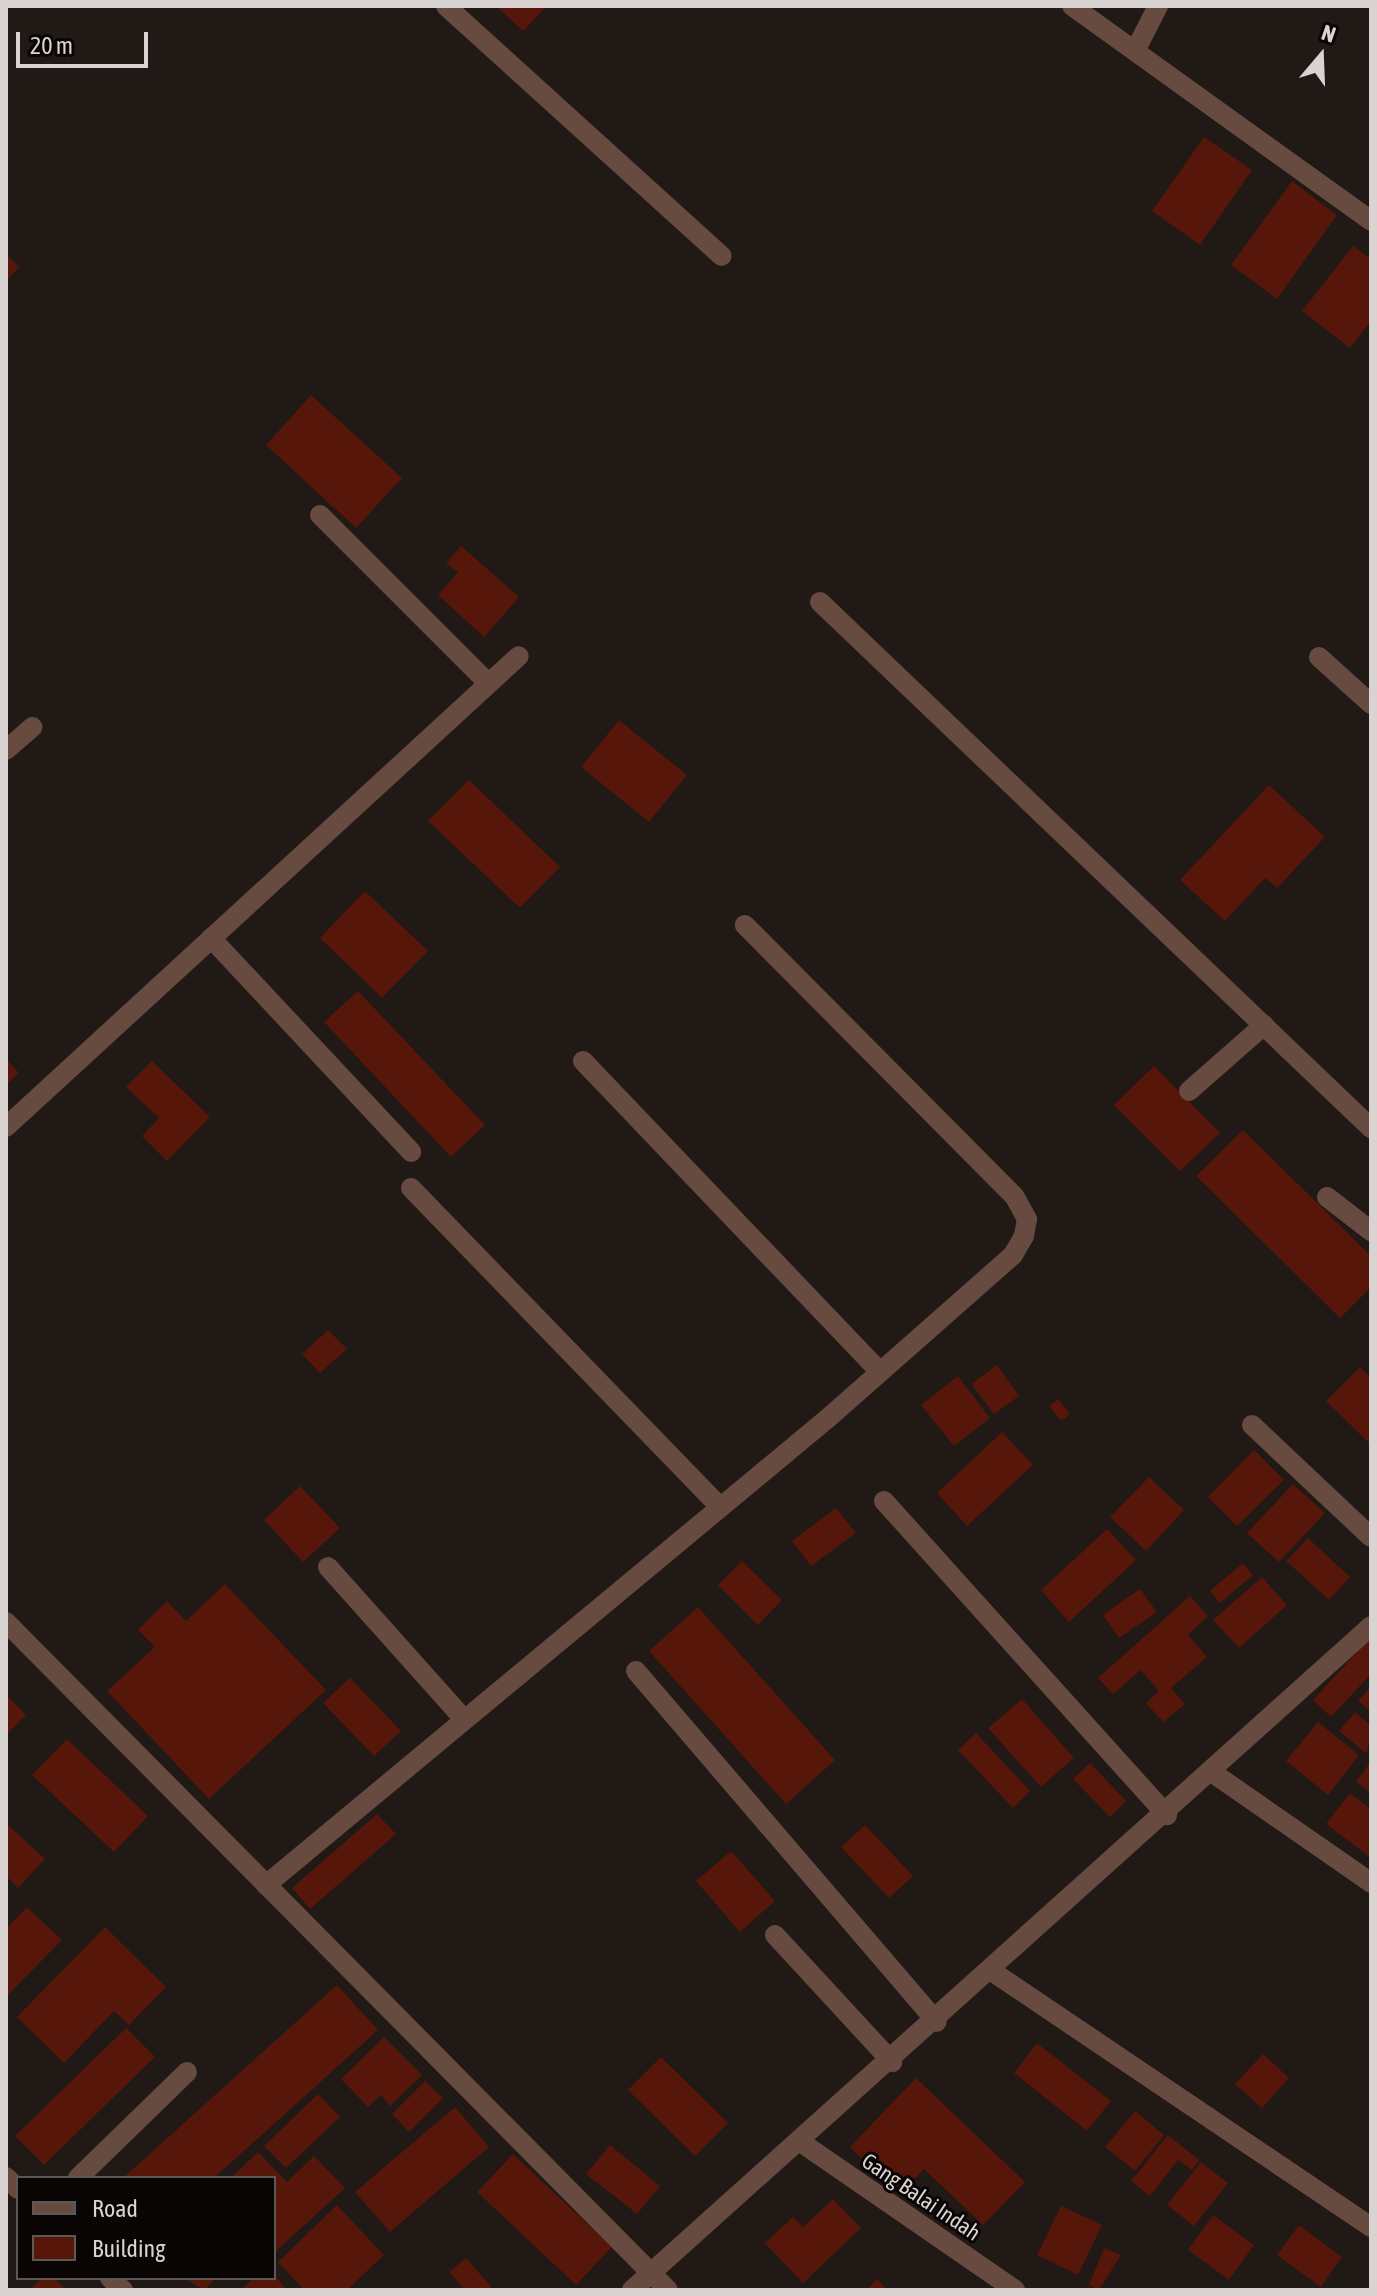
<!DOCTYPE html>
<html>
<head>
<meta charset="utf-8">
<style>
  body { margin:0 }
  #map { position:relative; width:1377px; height:2296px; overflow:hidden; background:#201915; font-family:"Asap Condensed",sans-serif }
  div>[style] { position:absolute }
  .building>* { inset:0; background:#561609 }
  .service>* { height:20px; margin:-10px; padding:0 10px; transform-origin:10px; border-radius:10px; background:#684b40 }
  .minor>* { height:20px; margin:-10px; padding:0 10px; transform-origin:10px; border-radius:10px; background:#684b40 }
  .tertiary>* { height:20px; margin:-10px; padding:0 10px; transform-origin:10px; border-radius:10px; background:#684b40 }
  span { translate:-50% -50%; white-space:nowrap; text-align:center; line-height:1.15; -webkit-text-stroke:6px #080504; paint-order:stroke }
  .street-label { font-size:22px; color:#d9d4d1 }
  .frame { position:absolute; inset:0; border:8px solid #d9d4d1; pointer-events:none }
  .legend { position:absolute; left:16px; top:2176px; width:260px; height:104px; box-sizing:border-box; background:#080504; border:2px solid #5c5856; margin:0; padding:10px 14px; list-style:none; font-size:24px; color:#d9d4d1 }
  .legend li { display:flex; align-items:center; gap:16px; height:40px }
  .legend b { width:40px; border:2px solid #5c5856 }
  .north { position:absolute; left:1281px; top:16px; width:80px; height:80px; -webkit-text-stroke:6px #080504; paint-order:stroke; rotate:19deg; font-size:22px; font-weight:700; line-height:32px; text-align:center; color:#d9d4d1 }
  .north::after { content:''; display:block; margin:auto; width:28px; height:36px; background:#d9d4d1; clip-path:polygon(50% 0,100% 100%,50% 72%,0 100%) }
  .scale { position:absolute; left:16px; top:32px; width:132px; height:36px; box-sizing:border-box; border:4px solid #d9d4d1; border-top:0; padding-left:10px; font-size:24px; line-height:28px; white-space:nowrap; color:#d9d4d1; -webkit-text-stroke:6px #080504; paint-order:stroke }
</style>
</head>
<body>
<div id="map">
  <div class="building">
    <i style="clip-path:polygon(496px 6px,547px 6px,523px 31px)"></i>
    <i style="clip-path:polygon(1204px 137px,1252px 170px,1200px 245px,1152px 211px)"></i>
    <i style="clip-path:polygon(1292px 181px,1337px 215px,1277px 299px,1231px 265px)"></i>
    <i style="clip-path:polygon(1353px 246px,1371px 259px,1371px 321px,1350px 348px,1302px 311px)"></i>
    <i style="clip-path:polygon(6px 254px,19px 267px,6px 281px)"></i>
    <i style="clip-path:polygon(311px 395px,402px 478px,356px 528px,266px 445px)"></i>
    <i style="clip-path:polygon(461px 546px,519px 597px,484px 637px,438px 595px,458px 572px,446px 563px)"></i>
    <i style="clip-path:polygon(619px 720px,687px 775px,649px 822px,581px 767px)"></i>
    <i style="clip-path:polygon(469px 780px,560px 867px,520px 908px,428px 821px)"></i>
    <i style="clip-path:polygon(1269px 785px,1325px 837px,1277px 888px,1265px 878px,1225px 921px,1180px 880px)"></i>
    <i style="clip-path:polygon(365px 891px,428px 951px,382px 998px,320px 938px)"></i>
    <i style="clip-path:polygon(358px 991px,485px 1125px,451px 1157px,324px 1022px)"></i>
    <i style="clip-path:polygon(6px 1059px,19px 1073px,6px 1085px)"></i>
    <i style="clip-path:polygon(152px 1061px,210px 1117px,167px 1161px,142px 1136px,159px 1118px,126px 1087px)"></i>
    <i style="clip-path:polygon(1154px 1066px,1220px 1133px,1180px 1171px,1114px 1105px)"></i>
    <i style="clip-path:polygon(1243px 1130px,1371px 1256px,1371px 1287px,1340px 1318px,1196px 1176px)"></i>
    <i style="clip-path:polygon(328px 1330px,347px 1349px,320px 1373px,302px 1354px)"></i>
    <i style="clip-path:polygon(997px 1365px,1019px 1396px,994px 1414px,971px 1384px)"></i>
    <i style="clip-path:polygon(1360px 1367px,1371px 1378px,1371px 1445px,1326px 1401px)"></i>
    <i style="clip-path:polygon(958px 1376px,990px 1418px,954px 1446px,921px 1405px)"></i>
    <i style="clip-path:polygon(1058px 1399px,1070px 1414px,1061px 1421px,1049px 1406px)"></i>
    <i style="clip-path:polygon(1002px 1432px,1033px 1465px,967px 1526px,937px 1493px)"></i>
    <i style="clip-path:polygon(1254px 1450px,1284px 1480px,1237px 1526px,1208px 1497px)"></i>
    <i style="clip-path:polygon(1149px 1477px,1184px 1510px,1146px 1551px,1110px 1517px)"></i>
    <i style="clip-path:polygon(1293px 1484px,1325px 1513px,1279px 1562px,1247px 1533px)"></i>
    <i style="clip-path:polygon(300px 1486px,340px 1528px,303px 1562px,264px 1520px)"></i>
    <i style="clip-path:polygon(836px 1508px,856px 1533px,811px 1566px,792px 1541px)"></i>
    <i style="clip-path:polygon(1107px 1529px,1136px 1560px,1069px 1622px,1041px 1590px)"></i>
    <i style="clip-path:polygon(1308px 1538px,1350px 1577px,1329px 1600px,1286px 1561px)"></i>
    <i style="clip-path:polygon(742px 1561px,782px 1600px,758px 1625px,718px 1585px)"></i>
    <i style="clip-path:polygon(1243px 1563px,1253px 1575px,1220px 1603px,1210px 1591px)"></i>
    <i style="clip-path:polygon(1262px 1577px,1287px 1605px,1239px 1648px,1213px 1620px)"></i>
    <i style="clip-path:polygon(225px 1584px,326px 1690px,209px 1799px,107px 1691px,155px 1647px,138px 1630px,167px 1601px,186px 1621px)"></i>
    <i style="clip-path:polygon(1140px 1589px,1157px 1612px,1119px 1638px,1103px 1615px)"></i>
    <i style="clip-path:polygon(1190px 1596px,1208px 1616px,1188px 1635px,1207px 1657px,1171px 1688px,1185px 1704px,1163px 1722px,1146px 1703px,1159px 1691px,1141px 1670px,1113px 1694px,1098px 1678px)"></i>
    <i style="clip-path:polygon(698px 1607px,835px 1760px,786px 1804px,649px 1651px)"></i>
    <i style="clip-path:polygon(1371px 1637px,1371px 1674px,1331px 1717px,1313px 1700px)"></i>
    <i style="clip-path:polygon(350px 1678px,401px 1731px,374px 1756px,323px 1703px)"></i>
    <i style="clip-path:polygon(1371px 1686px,1371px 1712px,1358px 1701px)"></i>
    <i style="clip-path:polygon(6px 1695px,26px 1715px,6px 1735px)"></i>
    <i style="clip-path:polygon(1022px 1699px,1074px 1758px,1041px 1787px,988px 1728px)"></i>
    <i style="clip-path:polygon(1355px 1712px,1371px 1726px,1367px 1754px,1339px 1731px)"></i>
    <i style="clip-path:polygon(1318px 1722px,1359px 1755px,1328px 1795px,1286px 1761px)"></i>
    <i style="clip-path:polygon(976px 1733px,1030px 1791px,1013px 1808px,958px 1750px)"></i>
    <i style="clip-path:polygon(67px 1739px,148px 1816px,114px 1852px,32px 1775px)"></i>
    <i style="clip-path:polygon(1371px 1761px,1371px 1793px,1356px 1782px)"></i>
    <i style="clip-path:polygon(1090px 1763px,1126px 1801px,1110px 1817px,1073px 1779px)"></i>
    <i style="clip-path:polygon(1350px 1793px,1371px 1809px,1371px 1858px,1326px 1824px)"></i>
    <i style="clip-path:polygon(377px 1814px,396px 1834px,310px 1909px,292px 1888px)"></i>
    <i style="clip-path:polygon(6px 1823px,45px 1859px,18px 1888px,6px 1876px)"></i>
    <i style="clip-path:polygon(865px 1825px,913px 1876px,889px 1898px,841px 1847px)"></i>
    <i style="clip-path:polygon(731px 1851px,775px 1901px,740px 1932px,696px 1881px)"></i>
    <i style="clip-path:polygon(27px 1907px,62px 1940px,6px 1997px,6px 1929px)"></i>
    <i style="clip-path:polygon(105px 1927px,166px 1987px,129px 2025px,114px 2011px,64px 2063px,17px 2017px)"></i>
    <i style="clip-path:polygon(337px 1985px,378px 2030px,214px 2178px,123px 2178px)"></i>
    <i style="clip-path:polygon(126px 2028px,155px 2057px,44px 2165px,15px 2136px)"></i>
    <i style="clip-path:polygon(384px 2037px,422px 2075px,390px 2106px,381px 2095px,368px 2107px,341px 2079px)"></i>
    <i style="clip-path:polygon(1037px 2043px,1111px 2101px,1087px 2131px,1014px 2073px)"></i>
    <i style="clip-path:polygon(1263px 2054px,1289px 2078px,1262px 2108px,1235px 2084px)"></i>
    <i style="clip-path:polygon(661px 2057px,728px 2123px,695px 2156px,628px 2090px)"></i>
    <i style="clip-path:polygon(916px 2078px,1025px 2182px,983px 2225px,924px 2169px,899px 2195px,850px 2147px)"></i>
    <i style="clip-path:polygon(425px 2081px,443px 2098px,409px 2132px,392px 2114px)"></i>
    <i style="clip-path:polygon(318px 2094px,340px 2117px,286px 2168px,264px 2146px)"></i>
    <i style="clip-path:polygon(455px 2107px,489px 2147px,390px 2232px,355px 2192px)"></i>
    <i style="clip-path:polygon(1135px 2111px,1164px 2135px,1135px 2171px,1105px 2147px)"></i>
    <i style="clip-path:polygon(1168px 2135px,1199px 2160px,1192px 2170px,1178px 2160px,1150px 2196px,1131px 2181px)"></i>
    <i style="clip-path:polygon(610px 2145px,660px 2186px,637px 2214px,586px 2174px)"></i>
    <i style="clip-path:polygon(258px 2152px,287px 2182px,314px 2156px,345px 2188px,274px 2253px,274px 2178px,231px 2178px)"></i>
    <i style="clip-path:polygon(513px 2154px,612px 2247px,576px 2285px,477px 2192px)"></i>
    <i style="clip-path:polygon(1201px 2162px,1228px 2183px,1194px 2226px,1167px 2205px)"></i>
    <i style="clip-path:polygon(833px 2199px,861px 2228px,803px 2283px,765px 2243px,793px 2217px,803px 2227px)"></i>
    <i style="clip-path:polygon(337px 2205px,384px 2255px,347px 2290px,304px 2290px,278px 2262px)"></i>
    <i style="clip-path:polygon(1061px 2206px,1102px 2225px,1078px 2275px,1037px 2255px)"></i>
    <i style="clip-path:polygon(1213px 2215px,1254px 2245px,1229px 2280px,1188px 2250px)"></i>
    <i style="clip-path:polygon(1299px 2225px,1342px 2257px,1321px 2287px,1277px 2255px)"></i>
    <i style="clip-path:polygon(1104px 2248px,1121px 2255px,1099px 2290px,1089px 2285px)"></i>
    <i style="clip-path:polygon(466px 2258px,494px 2290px,465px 2290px,449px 2272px)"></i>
    <i style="clip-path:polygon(274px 2275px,287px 2290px,241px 2290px,254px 2278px)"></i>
    <i style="clip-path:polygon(42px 2278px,54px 2278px,66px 2290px,30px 2290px)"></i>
    <i style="clip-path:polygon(184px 2278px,216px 2278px,204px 2290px)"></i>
    <i style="clip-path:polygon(877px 2279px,887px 2290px,866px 2290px)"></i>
  </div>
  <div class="service">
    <i style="left:1135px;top:51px;width:51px;rotate:-62.9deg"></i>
    <i style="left:320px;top:515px;width:238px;rotate:45deg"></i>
    <i style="left:211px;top:938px;width:293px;rotate:46.9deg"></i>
    <i style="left:1189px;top:1091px;width:100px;rotate:-41.3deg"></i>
    <i style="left:1327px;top:1197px;width:56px;rotate:37.7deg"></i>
    <i style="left:1252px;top:1425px;width:163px;rotate:43.3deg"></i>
    <i style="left:884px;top:1501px;width:423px;rotate:48deg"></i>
    <i style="left:328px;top:1567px;width:204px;rotate:48.2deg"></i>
    <i style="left:775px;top:1935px;width:173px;rotate:47.3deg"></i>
    <i style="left:78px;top:2178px;width:152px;rotate:-44.2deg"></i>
  </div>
  <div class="minor">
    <i style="left:446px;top:6px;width:372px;rotate:42.2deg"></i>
    <i style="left:1072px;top:6px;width:368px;rotate:35.7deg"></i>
    <i style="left:820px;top:602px;width:762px;rotate:43.67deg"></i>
    <i style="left:1319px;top:657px;width:70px;rotate:42.1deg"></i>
    <i style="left:6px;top:750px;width:35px;rotate:-41deg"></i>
    <i style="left:583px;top:1061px;width:430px;rotate:46.3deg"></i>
    <i style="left:6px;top:1127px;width:696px;rotate:-42.56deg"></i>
    <i style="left:411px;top:1188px;width:444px;rotate:45.9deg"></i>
    <i style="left:6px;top:1622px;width:940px;rotate:45.26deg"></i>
    <i style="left:636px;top:1671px;width:462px;rotate:49.4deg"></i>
    <i style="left:1213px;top:1773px;width:193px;rotate:34.8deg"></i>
    <i style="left:266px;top:1885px;width:729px;rotate:-39.72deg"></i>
    <i style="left:827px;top:1419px;width:248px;rotate:-41.4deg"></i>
    <i style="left:1013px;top:1255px;width:22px;rotate:-60deg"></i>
    <i style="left:1024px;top:1236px;width:17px;rotate:-80deg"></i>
    <i style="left:1027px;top:1219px;width:26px;rotate:-119deg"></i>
    <i style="left:1014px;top:1196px;width:382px;rotate:-134.8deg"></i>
    <i style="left:993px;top:1972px;width:456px;rotate:34deg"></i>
    <i style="left:802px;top:2143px;width:259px;rotate:34.6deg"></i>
    <i style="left:632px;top:2290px;width:993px;rotate:-41.94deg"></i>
  </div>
  <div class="tertiary">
    <i style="left:6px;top:2177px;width:17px;rotate:45deg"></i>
    <i style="left:110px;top:2278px;width:18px;rotate:43deg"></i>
  </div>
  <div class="street-label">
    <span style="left:921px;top:2197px;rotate:34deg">Gang Balai Indah</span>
  </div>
  <div class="frame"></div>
  <ul class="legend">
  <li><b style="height:10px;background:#684b40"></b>Road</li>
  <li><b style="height:22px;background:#561609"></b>Building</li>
  </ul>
  <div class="north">N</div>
  <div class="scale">20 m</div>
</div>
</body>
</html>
